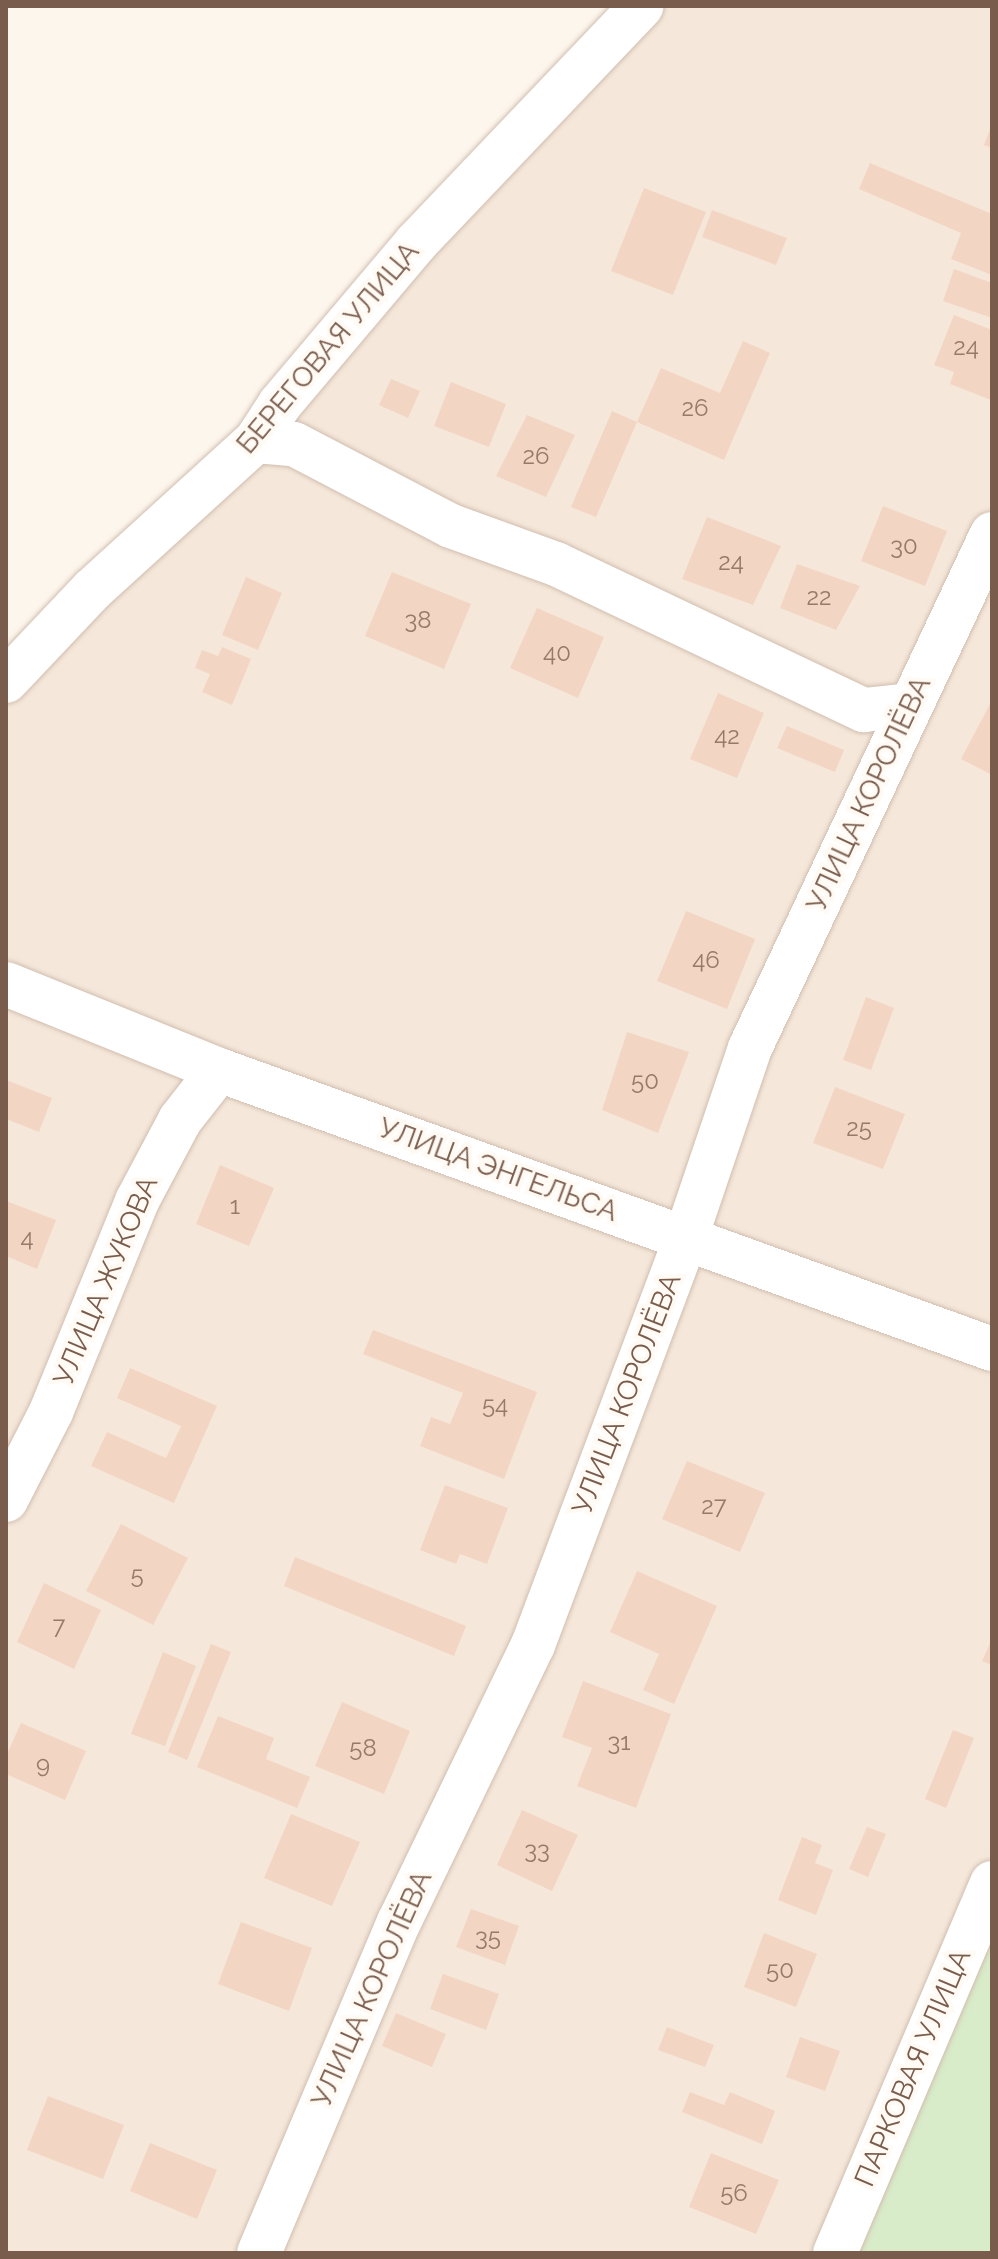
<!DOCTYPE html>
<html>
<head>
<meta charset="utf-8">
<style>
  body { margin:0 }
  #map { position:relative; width:998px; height:2259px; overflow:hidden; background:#fdf6ec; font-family:Raleway,sans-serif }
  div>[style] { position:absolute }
  .residential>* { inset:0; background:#f5e8da }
  .green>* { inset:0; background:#d8ecc9 }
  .building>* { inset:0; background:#f3d5c3 }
  .roads { filter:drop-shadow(0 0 2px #d1beb0) drop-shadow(0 0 2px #d1beb0) }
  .minor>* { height:44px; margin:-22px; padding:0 22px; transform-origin:22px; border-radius:22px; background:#fff }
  span { translate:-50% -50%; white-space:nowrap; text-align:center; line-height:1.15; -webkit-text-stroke:8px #fffaf3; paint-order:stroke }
  .number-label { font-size:24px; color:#987a6a }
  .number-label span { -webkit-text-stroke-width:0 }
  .street-label { font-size:28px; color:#7a5c4d }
  .frame { position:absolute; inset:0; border:8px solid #7a5c4d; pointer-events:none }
</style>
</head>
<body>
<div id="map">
  <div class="residential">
    <i style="clip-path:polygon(642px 6px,992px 6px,992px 1883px,835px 2253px,6px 2253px,6px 681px)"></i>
  </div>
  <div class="green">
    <i style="clip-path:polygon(992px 1883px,992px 2253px,835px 2253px)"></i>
  </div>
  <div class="building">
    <i style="clip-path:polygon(992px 124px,992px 148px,984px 145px)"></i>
    <i style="clip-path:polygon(870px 163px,992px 214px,992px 275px,951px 259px,961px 233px,859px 189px)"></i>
    <i style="clip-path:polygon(644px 188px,706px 212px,673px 295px,611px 271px)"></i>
    <i style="clip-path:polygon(712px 210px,787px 238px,776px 265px,702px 237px)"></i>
    <i style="clip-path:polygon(954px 269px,992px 283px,992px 318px,943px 301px)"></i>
    <i style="clip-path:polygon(954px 315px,992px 330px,991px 400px,950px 384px,954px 372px,934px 365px)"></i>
    <i style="clip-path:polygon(743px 341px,770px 353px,724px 460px,637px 422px,661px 368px,720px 393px)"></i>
    <i style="clip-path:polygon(391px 379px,420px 391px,408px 418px,379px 405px)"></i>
    <i style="clip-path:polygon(451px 382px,506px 404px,489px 447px,434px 426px)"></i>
    <i style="clip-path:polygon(612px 411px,637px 422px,596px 517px,571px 507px)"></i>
    <i style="clip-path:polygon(527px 415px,575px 435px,546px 497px,496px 476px)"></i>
    <i style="clip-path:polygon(883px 506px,947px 531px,925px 586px,861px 561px)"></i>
    <i style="clip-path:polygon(707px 517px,781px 546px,753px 605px,682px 579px)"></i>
    <i style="clip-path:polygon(797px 564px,860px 586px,836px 630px,780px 608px)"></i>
    <i style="clip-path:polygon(392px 572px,471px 604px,444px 669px,365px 636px)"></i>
    <i style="clip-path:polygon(246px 577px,282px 593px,258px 650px,222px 635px)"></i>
    <i style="clip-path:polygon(537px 608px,604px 637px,578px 698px,510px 668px)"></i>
    <i style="clip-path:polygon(222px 647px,251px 659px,232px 705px,202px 692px,210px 674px,195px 668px,202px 650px,218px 656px)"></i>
    <i style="clip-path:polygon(718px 693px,764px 713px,737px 778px,690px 759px)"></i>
    <i style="clip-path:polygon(992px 700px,992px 775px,961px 759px)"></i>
    <i style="clip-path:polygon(787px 726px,844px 750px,835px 772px,777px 748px)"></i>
    <i style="clip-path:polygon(686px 911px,755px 939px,727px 1009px,657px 981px)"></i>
    <i style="clip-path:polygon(866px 997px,894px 1008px,871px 1070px,843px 1060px)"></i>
    <i style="clip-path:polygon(627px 1032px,689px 1052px,658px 1133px,602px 1110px)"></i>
    <i style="clip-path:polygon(6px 1080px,52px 1098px,39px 1132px,6px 1119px)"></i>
    <i style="clip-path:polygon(835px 1087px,905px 1114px,883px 1169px,813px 1143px)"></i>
    <i style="clip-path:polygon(220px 1165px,274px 1188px,249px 1246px,196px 1224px)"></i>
    <i style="clip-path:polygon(6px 1201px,56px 1220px,37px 1269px,6px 1256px)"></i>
    <i style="clip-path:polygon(373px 1330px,537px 1392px,504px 1479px,420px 1446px,431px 1417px,450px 1424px,463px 1393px,363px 1354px)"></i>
    <i style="clip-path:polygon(130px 1368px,217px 1406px,174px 1503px,91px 1466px,107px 1432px,166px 1458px,181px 1426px,117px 1398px)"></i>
    <i style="clip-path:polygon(687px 1461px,765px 1493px,740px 1552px,662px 1519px)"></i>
    <i style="clip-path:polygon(445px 1485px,508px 1508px,487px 1564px,460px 1554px,456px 1564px,420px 1550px)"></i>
    <i style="clip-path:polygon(121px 1524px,188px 1558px,153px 1625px,86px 1591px)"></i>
    <i style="clip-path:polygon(295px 1557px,466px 1626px,454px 1656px,284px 1586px)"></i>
    <i style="clip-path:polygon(637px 1571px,717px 1606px,674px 1704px,643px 1690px,659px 1654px,610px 1632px)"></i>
    <i style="clip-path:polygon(44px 1583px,101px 1610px,74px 1669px,17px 1642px)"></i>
    <i style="clip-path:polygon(992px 1639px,992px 1665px,982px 1661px)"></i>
    <i style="clip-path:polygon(211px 1644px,231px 1652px,187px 1760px,168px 1752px)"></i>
    <i style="clip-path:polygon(163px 1652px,196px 1666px,165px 1746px,131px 1734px)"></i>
    <i style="clip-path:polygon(583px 1681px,671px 1714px,636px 1808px,577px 1786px,592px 1748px,562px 1737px)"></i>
    <i style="clip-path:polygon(342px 1702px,410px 1731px,384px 1794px,315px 1766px)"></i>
    <i style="clip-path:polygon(218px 1716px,274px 1738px,266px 1759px,310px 1777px,297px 1808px,197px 1767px)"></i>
    <i style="clip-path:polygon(21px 1723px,86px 1751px,65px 1800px,6px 1774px,6px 1756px)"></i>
    <i style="clip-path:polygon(953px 1730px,974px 1738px,946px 1808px,925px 1799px)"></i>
    <i style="clip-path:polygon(522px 1810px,578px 1835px,552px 1891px,497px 1865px)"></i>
    <i style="clip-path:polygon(291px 1814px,360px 1842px,332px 1906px,264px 1878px)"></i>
    <i style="clip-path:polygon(867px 1827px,886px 1834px,868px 1877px,849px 1869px)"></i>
    <i style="clip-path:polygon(802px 1837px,822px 1845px,815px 1863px,833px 1870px,816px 1915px,778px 1900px)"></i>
    <i style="clip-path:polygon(471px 1909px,519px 1926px,505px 1965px,456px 1947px)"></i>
    <i style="clip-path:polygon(241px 1922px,312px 1948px,289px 2011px,218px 1984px)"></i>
    <i style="clip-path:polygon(764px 1933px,817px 1954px,796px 2007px,744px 1987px)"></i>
    <i style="clip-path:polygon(443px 1974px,499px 1994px,486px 2030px,430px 2009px)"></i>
    <i style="clip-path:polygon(396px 2013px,446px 2034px,432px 2067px,382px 2046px)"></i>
    <i style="clip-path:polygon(667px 2027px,714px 2045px,705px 2067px,658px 2050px)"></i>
    <i style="clip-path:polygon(800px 2037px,840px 2051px,825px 2091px,786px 2077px)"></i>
    <i style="clip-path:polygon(690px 2092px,724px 2105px,730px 2092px,775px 2111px,762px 2144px,682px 2112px)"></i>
    <i style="clip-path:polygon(48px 2096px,124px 2125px,103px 2179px,27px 2150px)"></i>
    <i style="clip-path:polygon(150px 2143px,217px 2170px,197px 2219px,130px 2191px)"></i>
    <i style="clip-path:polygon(711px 2153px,779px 2180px,756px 2234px,689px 2207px)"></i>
  </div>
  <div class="roads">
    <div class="minor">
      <i style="left:256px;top:441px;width:38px;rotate:5deg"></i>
      <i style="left:294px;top:444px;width:177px;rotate:27.6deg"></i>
      <i style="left:451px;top:526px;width:112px;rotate:19.9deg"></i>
      <i style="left:556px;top:564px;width:341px;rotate:25.4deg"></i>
      <i style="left:864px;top:710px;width:46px;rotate:-6.2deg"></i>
      <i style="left:6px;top:681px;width:125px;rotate:-46.6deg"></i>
      <i style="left:92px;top:590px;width:222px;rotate:-42.3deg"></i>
      <i style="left:256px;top:441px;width:44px;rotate:-57deg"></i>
      <i style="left:280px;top:404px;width:211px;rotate:-49.8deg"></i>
      <i style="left:416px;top:243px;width:327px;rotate:-46.4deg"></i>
      <i style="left:6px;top:984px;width:230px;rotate:22deg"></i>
      <i style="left:219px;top:1070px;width:822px;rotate:19.85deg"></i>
      <i style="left:6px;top:1500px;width:99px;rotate:-62.9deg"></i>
      <i style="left:51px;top:1412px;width:228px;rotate:-67.8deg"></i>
      <i style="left:137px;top:1201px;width:92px;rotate:-62deg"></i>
      <i style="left:180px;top:1120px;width:63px;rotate:-52deg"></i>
      <i style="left:259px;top:2253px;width:359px;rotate:-67.1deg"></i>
      <i style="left:399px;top:1922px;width:308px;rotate:-64.2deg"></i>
      <i style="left:533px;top:1645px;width:436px;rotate:-69.4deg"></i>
      <i style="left:686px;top:1237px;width:200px;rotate:-71.3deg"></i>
      <i style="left:750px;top:1048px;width:568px;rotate:-64.79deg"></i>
      <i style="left:835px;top:2253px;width:402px;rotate:-67deg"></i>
    </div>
  </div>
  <div class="number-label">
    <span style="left:966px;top:347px">24</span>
    <span style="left:695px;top:408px">26</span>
    <span style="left:536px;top:456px">26</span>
    <span style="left:904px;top:546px">30</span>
    <span style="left:731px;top:562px">24</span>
    <span style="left:819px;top:597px">22</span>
    <span style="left:418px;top:620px">38</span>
    <span style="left:557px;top:653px">40</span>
    <span style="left:727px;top:736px">42</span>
    <span style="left:706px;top:960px">46</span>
    <span style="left:645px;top:1081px">50</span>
    <span style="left:859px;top:1128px">25</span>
    <span style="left:235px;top:1206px">1</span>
    <span style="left:27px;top:1238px">4</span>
    <span style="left:495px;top:1405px">54</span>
    <span style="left:714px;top:1506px">27</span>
    <span style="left:137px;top:1575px">5</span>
    <span style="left:59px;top:1626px">7</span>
    <span style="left:619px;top:1742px">31</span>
    <span style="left:363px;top:1748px">58</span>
    <span style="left:43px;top:1765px">9</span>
    <span style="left:537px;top:1850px">33</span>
    <span style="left:488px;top:1937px">35</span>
    <span style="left:780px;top:1970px">50</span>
    <span style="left:734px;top:2193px">56</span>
  </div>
  <div class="street-label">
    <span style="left:328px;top:348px;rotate:-50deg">БЕРЕГОВАЯ УЛИЦА</span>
    <span style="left:869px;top:794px;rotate:-65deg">УЛИЦА КОРОЛЁВА</span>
    <span style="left:498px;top:1170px;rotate:20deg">УЛИЦА ЭНГЕЛЬСА</span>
    <span style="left:106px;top:1281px;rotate:-67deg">УЛИЦА ЖУКОВА</span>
    <span style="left:627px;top:1394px;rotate:-69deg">УЛИЦА КОРОЛЁВА</span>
    <span style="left:372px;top:1989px;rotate:-66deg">УЛИЦА КОРОЛЁВА</span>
    <span style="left:913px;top:2068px;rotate:-67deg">ПАРКОВАЯ УЛИЦА</span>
  </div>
  <div class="frame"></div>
</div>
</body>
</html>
